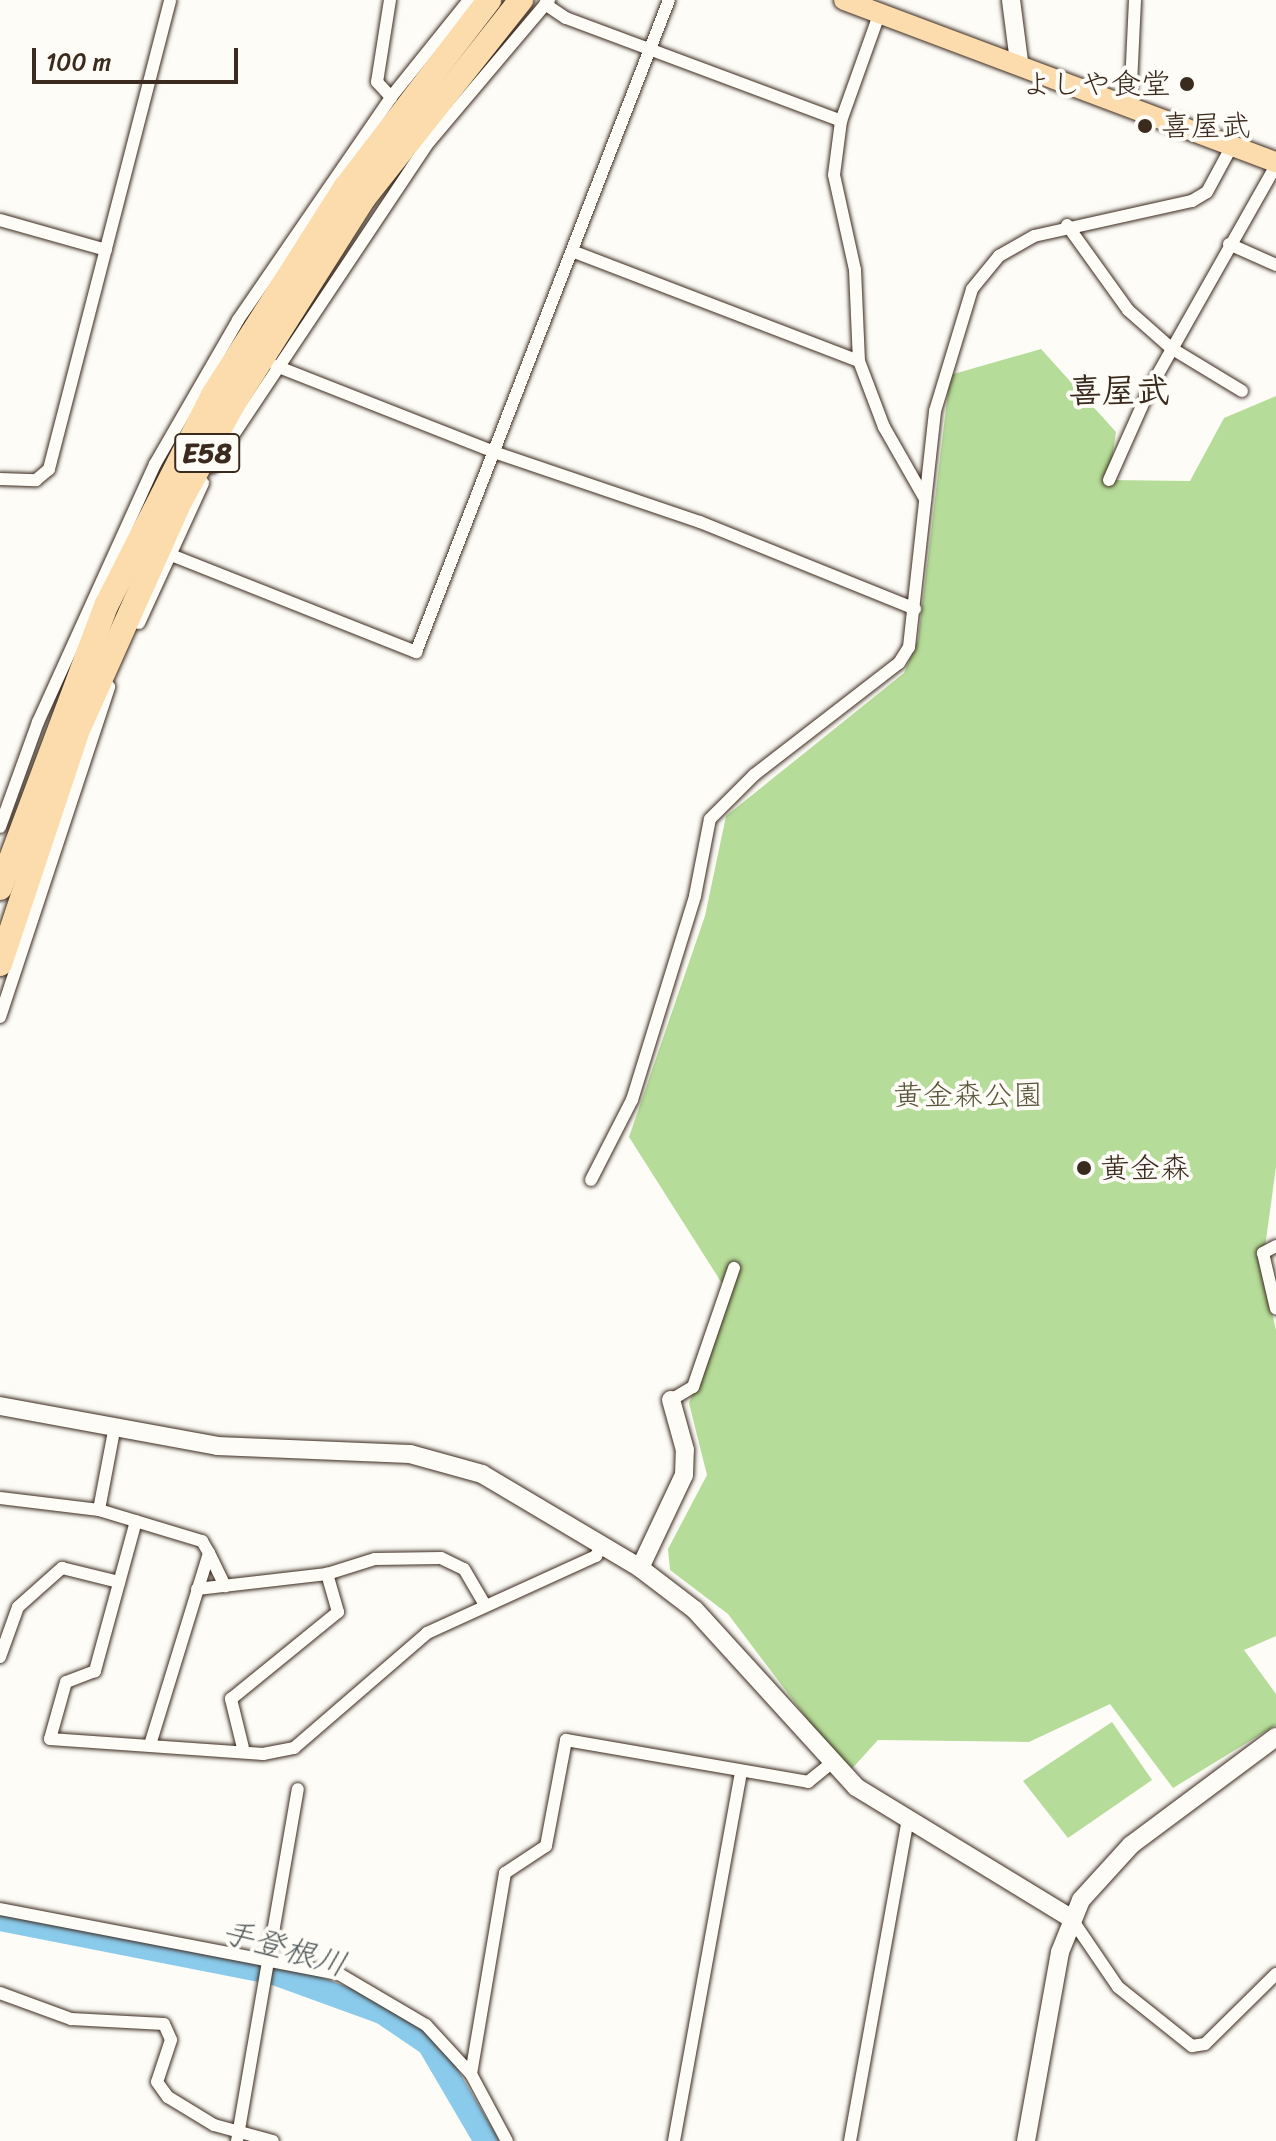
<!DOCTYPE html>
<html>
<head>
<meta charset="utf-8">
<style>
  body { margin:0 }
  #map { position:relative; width:1276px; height:2141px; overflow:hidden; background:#fdfcf7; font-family:Sriracha,"Klee One",sans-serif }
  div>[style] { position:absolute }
  .green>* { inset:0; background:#b5dc98 }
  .river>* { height:24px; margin:-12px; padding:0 12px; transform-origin:12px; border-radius:12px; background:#8acaeb }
  .roads { filter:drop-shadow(0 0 2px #3b2a1e) drop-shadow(0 0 2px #3b2a1e) }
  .street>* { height:12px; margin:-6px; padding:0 6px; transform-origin:6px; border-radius:6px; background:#fdfcf7 }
  .secondary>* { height:18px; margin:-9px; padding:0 9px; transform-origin:9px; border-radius:9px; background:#fdfcf7 }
  .primary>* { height:20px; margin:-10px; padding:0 10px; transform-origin:10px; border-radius:10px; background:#fcdcac }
  .highway>* { height:24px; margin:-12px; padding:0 12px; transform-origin:12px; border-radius:12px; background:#fcdcac }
  .dots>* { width:22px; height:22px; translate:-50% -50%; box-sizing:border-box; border:4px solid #fdfcf7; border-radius:50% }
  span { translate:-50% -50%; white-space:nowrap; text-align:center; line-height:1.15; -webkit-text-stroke:8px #fdfcf7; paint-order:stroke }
  .shield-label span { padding:2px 6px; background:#fdfcf7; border:2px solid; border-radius:6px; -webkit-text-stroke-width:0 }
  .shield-label { font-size:28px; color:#3b2a1e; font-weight:700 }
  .poi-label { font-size:30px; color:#3b2a1e }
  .right { translate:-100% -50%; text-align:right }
  .left { translate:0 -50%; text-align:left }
  .park-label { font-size:30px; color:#5a563c }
  .water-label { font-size:32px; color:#535a5c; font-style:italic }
  .quarter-label { font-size:34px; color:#3b2a1e; font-weight:700 }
  .scale { position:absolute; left:32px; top:48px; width:206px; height:36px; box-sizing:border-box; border:4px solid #3b2a1e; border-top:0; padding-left:10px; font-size:24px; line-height:28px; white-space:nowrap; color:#3b2a1e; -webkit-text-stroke:6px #fdfcf7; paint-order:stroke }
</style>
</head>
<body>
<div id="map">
  <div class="green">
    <i style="clip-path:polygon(1041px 349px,1116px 432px,1109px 480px,1190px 481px,1224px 418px,1276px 396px,1276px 1167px,1262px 1269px,1276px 1330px,1276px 1636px,1244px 1650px,1276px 1694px,1276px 1725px,1173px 1788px,1110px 1704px,1029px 1742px,878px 1740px,848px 1773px,728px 1614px,670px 1570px,668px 1549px,707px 1475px,689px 1403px,730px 1296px,629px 1137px,705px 916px,726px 816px,904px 673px,918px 640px,950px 375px)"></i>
    <i style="clip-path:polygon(1112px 1722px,1152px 1780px,1068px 1838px,1023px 1781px)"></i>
  </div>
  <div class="river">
    <i style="left:0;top:1919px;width:279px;rotate:11.1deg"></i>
    <i style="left:274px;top:1973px;width:115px;rotate:19.9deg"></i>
    <i style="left:382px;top:2012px;width:57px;rotate:34.2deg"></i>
    <i style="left:429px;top:2044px;width:113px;rotate:59.6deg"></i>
  </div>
  <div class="roads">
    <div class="street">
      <i style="left:390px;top:0;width:83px;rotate:99deg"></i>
      <i style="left:377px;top:82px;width:21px;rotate:47deg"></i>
      <i style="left:545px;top:4px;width:25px;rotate:34deg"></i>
      <i style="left:566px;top:18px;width:294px;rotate:20.5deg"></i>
      <i style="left:880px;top:12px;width:116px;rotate:109.7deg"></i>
      <i style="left:841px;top:121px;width:54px;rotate:97.4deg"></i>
      <i style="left:834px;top:175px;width:97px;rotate:77.5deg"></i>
      <i style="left:855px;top:270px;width:91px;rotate:87.5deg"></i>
      <i style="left:859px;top:361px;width:71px;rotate:69.3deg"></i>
      <i style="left:884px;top:427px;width:83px;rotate:60.3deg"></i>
      <i style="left:1130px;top:106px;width:106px;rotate:-87.3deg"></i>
      <i style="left:0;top:220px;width:110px;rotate:15.8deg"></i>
      <i style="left:1067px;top:225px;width:105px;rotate:54.3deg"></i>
      <i style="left:1128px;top:310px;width:57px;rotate:41.5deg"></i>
      <i style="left:1171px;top:348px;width:83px;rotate:31.2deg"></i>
      <i style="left:1229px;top:244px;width:51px;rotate:24.1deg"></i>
      <i style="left:572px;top:251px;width:307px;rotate:21deg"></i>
      <i style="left:276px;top:366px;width:234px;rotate:21.5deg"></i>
      <i style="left:494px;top:452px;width:218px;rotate:18.8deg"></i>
      <i style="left:700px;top:522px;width:232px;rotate:22deg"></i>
      <i style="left:212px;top:467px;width:391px;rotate:-56.3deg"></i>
      <i style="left:429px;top:142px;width:186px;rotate:-49.8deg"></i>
      <i style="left:0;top:479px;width:36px;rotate:2deg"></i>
      <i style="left:36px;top:480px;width:17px;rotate:-40deg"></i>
      <i style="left:49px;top:469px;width:484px;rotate:-75.5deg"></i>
      <i style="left:1109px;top:480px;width:101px;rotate:-66deg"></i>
      <i style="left:1150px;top:388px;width:256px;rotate:-60.5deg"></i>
      <i style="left:171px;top:555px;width:264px;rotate:21.6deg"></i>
      <i style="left:416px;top:652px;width:699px;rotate:-68.79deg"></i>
      <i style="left:139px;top:623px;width:154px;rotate:-65.4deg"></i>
      <i style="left:0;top:827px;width:112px;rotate:-70.1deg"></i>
      <i style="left:38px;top:722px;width:283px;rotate:-65.6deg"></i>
      <i style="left:155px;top:464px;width:166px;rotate:-60deg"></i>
      <i style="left:238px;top:320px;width:270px;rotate:-55.5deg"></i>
      <i style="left:391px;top:97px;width:124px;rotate:-51.2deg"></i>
      <i style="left:0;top:1017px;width:348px;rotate:-71.7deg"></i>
      <i style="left:591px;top:1180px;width:90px;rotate:-62.9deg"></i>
      <i style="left:632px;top:1100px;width:214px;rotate:-72.8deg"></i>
      <i style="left:695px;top:896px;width:78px;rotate:-79deg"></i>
      <i style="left:710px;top:819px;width:62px;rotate:-45deg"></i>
      <i style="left:754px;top:775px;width:183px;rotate:-37.7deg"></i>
      <i style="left:899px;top:663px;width:19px;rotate:-58deg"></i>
      <i style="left:909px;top:647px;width:237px;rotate:-83.7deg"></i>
      <i style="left:935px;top:411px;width:127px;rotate:-73.1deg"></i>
      <i style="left:972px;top:289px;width:43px;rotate:-50.7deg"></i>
      <i style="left:999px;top:256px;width:40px;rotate:-29.7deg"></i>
      <i style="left:1034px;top:236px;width:162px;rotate:-12.5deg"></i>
      <i style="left:1192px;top:201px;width:17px;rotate:-31deg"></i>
      <i style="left:1207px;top:192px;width:55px;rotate:-61.6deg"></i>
      <i style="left:1276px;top:1246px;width:15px;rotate:152deg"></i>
      <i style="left:1263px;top:1253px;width:57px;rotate:76.9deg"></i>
      <i style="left:671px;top:1400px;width:26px;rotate:-31deg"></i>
      <i style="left:693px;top:1387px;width:126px;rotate:-71deg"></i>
      <i style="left:114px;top:1431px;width:80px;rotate:100.8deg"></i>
      <i style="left:99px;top:1510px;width:108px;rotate:16.8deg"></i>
      <i style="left:202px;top:1541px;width:14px;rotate:60deg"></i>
      <i style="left:209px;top:1553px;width:198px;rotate:107.1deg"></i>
      <i style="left:0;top:1498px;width:100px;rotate:6.9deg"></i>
      <i style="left:136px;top:1521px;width:156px;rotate:105.3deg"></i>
      <i style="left:95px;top:1671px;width:31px;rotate:159deg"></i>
      <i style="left:66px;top:1682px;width:59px;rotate:105.7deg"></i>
      <i style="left:50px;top:1739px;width:214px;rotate:4deg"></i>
      <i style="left:263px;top:1754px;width:32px;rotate:-11deg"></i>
      <i style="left:294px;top:1748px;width:176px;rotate:-40.8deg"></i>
      <i style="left:427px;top:1633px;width:186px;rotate:-24.5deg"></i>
      <i style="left:596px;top:1556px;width:13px;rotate:-63deg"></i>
      <i style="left:209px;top:1553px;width:37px;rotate:64deg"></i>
      <i style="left:197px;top:1589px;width:131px;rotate:-6.6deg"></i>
      <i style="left:327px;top:1574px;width:50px;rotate:-17.4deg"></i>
      <i style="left:375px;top:1559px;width:66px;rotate:-0.9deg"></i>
      <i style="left:441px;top:1558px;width:25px;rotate:26deg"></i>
      <i style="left:464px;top:1569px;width:42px;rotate:59.7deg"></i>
      <i style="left:0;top:1657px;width:53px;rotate:-70.2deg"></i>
      <i style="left:18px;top:1607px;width:59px;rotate:-41.6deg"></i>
      <i style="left:62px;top:1568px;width:59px;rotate:13.8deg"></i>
      <i style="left:244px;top:1752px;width:55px;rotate:-103.8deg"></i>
      <i style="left:231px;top:1699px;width:138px;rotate:-39.1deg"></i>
      <i style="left:338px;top:1612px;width:40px;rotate:-106deg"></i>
      <i style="left:0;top:1909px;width:345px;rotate:10.9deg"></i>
      <i style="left:339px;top:1974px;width:101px;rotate:30.4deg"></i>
      <i style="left:426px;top:2025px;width:67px;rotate:47.4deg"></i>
      <i style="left:471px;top:2074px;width:76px;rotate:61.8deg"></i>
      <i style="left:1071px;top:1918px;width:83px;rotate:55.7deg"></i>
      <i style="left:1118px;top:1987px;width:95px;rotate:38.6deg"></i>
      <i style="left:1192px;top:2046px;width:13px;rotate:-9deg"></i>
      <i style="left:1205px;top:2044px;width:100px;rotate:-44.6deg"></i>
      <i style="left:0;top:1993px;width:76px;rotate:20.1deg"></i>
      <i style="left:71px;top:2019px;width:93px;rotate:3.1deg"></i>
      <i style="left:164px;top:2024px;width:17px;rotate:66deg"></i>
      <i style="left:171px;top:2040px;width:44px;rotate:108.4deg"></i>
      <i style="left:157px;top:2082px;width:19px;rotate:54deg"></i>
      <i style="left:168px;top:2097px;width:54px;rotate:31.3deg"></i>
      <i style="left:214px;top:2125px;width:61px;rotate:15.2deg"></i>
      <i style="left:471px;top:2074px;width:204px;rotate:-80.4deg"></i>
      <i style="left:505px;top:1873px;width:49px;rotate:-33.4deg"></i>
      <i style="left:546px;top:1846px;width:108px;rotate:-79.3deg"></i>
      <i style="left:566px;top:1740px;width:246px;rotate:9.8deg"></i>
      <i style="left:808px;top:1782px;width:28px;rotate:-39deg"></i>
      <i style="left:237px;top:2141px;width:357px;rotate:-80.2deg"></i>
      <i style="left:674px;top:2141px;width:373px;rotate:-79.7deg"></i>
      <i style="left:850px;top:2141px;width:323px;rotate:-79.8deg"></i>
    </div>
    <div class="secondary">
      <i style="left:1011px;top:0;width:63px;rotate:82.6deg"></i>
      <i style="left:0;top:1406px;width:221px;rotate:10.4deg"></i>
      <i style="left:217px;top:1446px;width:193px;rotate:2.4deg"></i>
      <i style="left:410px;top:1454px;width:75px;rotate:15.5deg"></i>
      <i style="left:482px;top:1474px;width:184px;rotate:30.7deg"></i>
      <i style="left:640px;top:1568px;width:69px;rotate:37.4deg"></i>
      <i style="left:695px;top:1610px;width:239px;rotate:47.7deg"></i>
      <i style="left:856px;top:1787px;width:252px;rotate:31.4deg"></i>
      <i style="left:640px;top:1568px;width:103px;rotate:-64.7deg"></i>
      <i style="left:684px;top:1475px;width:25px;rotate:-88deg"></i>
      <i style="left:685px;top:1450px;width:52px;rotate:-105.6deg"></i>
      <i style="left:1026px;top:2141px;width:192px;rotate:-79.8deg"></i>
      <i style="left:1060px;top:1952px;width:56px;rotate:-68deg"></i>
      <i style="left:1081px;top:1900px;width:74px;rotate:-47.7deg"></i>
      <i style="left:1131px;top:1845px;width:181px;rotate:-36.7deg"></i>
    </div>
    <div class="primary">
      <i style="left:844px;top:0;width:461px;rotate:20.6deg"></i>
    </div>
    <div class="highway">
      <i style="left:0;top:888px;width:303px;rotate:-69.4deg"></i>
      <i style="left:107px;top:604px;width:234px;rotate:-63.1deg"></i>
      <i style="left:213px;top:395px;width:246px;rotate:-57.5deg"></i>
      <i style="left:345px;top:188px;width:237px;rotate:-52.5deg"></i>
      <i style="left:0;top:964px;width:244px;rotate:-71.6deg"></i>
      <i style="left:77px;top:732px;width:254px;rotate:-65.9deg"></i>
      <i style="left:181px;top:500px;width:107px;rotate:-61.5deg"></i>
      <i style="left:232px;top:406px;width:246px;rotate:-57.6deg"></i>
      <i style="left:364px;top:198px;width:253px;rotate:-51.6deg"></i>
    </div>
  </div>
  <div class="dots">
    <i style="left:1187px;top:84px;background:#3b2a1e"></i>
    <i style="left:1145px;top:126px;background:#3b2a1e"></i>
    <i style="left:1084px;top:1168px;background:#3b2a1e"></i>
  </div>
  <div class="shield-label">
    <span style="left:207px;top:453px">E58</span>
  </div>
  <div class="poi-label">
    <span class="right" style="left:1171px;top:84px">よしや食堂</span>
    <span class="left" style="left:1161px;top:126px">喜屋武</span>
    <span class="left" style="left:1100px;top:1168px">黄金森</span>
  </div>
  <div class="park-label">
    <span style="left:968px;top:1095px">黄金森公園</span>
  </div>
  <div class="water-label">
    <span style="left:284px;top:1949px;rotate:16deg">手登根川</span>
  </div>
  <div class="quarter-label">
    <span style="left:1119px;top:392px">喜屋武</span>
  </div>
  <div class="scale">100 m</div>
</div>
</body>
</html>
